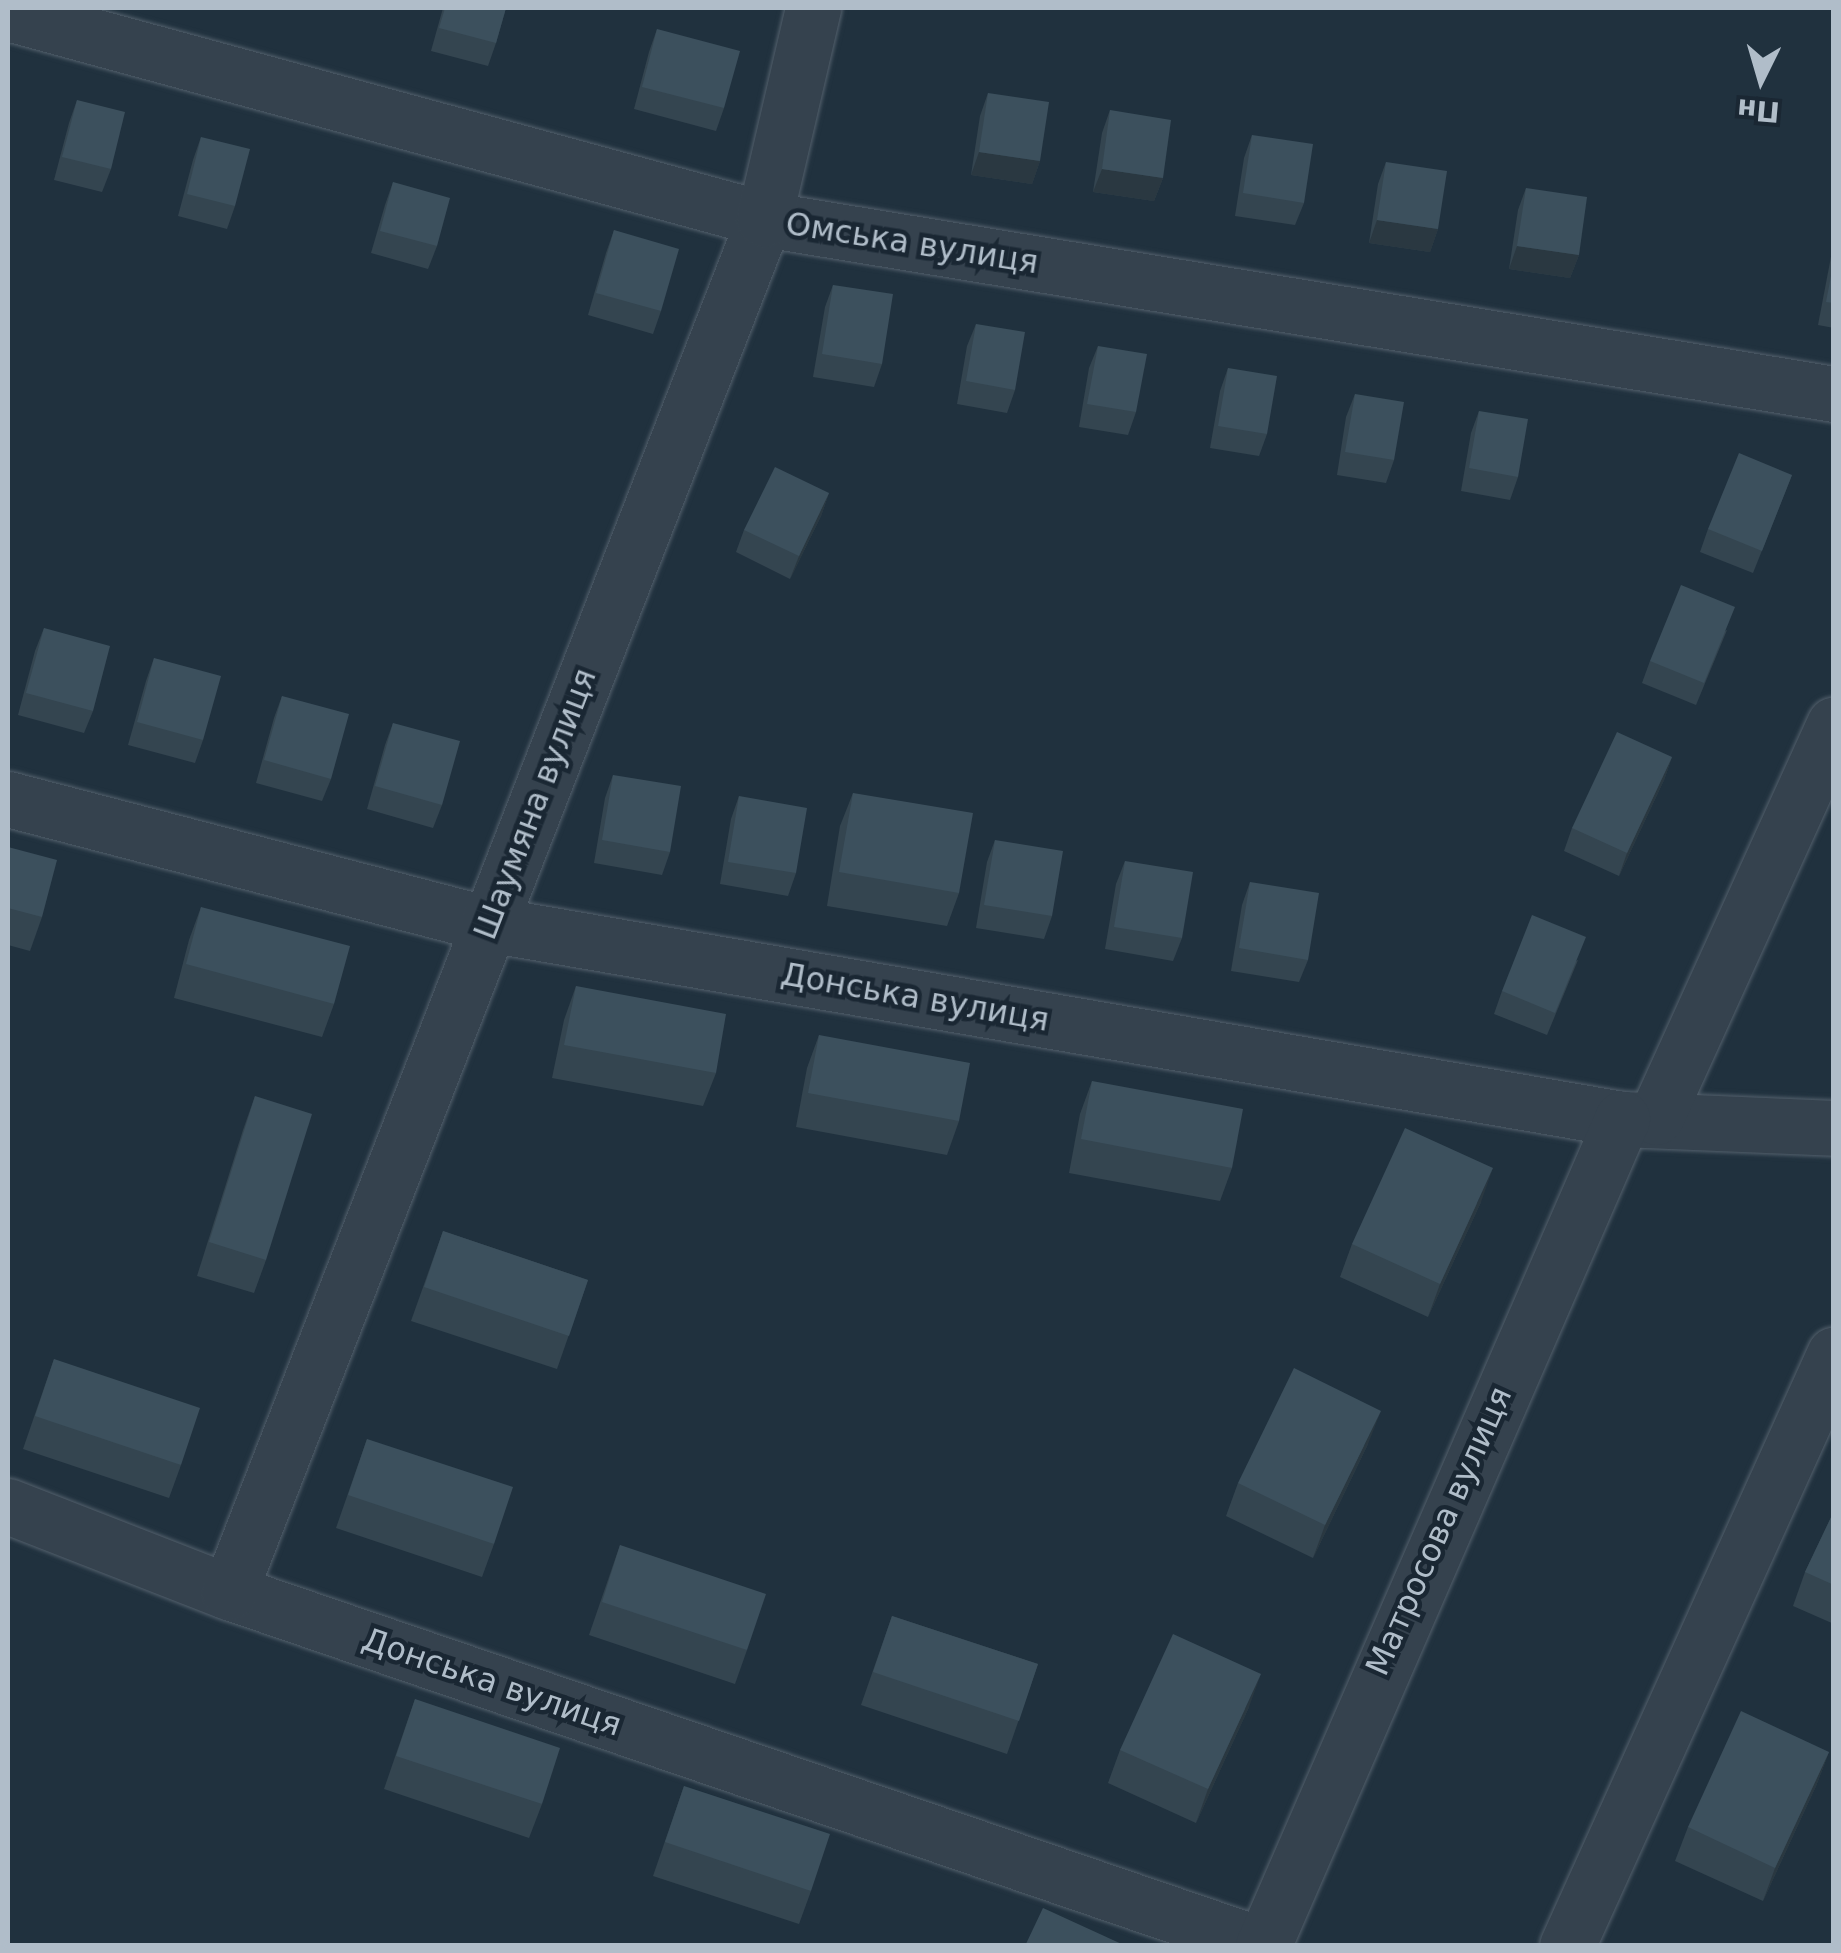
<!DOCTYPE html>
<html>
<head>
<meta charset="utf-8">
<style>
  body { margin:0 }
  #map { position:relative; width:1841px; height:1953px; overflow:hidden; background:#20313e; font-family:"DejaVu Sans",sans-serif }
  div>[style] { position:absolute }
  .roads { filter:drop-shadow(0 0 2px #53606c) drop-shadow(0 0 2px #53606c) }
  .minor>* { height:55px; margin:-27.5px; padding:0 27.5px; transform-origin:27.5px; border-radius:27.5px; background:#35424e }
  .wall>* { inset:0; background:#344550 }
  .shaded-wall>* { inset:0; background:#2a3841 }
  .building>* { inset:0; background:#3c505d }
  span { translate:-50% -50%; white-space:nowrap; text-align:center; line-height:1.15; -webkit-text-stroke:9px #1a2733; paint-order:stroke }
  .street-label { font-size:32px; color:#b0bdc9 }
  .frame { position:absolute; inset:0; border:10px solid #b0bdc9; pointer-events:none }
  .north { position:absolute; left:1711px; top:30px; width:100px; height:100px; -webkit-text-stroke:8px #1a2733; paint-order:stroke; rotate:185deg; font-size:28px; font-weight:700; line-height:40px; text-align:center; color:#b0bdc9 }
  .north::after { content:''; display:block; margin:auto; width:35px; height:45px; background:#b0bdc9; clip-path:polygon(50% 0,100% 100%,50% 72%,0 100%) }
</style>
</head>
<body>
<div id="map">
  <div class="roads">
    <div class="minor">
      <i style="left:8px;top:13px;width:784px;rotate:15.24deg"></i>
      <i style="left:764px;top:219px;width:1084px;rotate:9.29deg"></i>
      <i style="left:8px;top:799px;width:496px;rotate:14.6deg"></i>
      <i style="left:488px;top:924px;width:1151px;rotate:9.76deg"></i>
      <i style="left:1622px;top:1119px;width:212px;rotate:2.4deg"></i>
      <i style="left:1656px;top:1117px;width:431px;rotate:-65.6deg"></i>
      <i style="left:8px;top:1506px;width:237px;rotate:21.3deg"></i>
      <i style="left:229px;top:1592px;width:1095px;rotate:18.87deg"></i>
      <i style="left:229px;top:1592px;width:1474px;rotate:-68.71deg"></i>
      <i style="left:764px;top:219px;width:217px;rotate:-76.9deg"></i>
      <i style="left:1263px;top:1946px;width:902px;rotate:-66.53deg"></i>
      <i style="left:1567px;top:1946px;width:649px;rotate:-65.69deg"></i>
    </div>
  </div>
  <div class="wall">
    <i style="clip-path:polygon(443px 8px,506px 8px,496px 43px,488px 66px,431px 51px)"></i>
    <i style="clip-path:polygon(657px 29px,724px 108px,716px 131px,634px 109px,649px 52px)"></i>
    <i style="clip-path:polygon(988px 93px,1040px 161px,1032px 184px,971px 175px,980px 116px)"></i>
    <i style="clip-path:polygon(77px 100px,111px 169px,102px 192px,54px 180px,69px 123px)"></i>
    <i style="clip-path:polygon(1110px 110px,1163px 178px,1154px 201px,1093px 192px,1102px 133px)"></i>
    <i style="clip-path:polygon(1252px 135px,1304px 203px,1295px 225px,1235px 216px,1244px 158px)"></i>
    <i style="clip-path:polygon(201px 137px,235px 206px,227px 229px,178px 216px,193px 160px)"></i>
    <i style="clip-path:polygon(1386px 162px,1438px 229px,1430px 252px,1369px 243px,1378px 184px)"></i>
    <i style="clip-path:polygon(393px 182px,437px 246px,428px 269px,371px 253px,385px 205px)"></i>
    <i style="clip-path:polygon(1526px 188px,1579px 255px,1570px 278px,1509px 269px,1518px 210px)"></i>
    <i style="clip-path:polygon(614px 230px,661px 311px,653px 334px,588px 315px,606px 253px)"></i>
    <i style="clip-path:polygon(1834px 241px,1834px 328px,1818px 325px)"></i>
    <i style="clip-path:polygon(833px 285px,882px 364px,874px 387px,813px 377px,825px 307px)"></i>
    <i style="clip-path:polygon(976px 324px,1015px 390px,1007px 413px,957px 404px,967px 346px)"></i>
    <i style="clip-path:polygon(1098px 346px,1136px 412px,1128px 435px,1079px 427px,1089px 368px)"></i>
    <i style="clip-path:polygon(1228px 368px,1267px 434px,1259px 456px,1210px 448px,1220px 391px)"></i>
    <i style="clip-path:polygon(1355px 394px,1394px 460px,1386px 483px,1337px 475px,1346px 417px)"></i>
    <i style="clip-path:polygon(1479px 411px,1518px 477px,1510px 500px,1461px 491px,1471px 433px)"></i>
    <i style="clip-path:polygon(1792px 475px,1753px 573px,1700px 552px,1708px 529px)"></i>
    <i style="clip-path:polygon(829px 493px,821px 516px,790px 579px,736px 552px,744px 530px)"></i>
    <i style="clip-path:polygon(44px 628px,93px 711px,84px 733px,18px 715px,35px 651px)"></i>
    <i style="clip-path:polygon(1727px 630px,1696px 705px,1642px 683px,1650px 661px)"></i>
    <i style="clip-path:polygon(154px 658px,203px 740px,195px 763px,128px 745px,146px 681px)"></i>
    <i style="clip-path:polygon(282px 696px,331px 779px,322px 801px,256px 783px,274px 718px)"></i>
    <i style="clip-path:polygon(393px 723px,442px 805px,433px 828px,367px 809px,385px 745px)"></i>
    <i style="clip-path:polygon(1672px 757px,1664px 780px,1619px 876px,1564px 851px,1572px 828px)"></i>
    <i style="clip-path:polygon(613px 775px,670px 852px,662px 875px,594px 863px,605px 798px)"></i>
    <i style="clip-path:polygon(853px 793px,959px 893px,947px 926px,827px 906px,840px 826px)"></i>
    <i style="clip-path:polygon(739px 796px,796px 873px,788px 896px,720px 884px,731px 819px)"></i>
    <i style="clip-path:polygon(995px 840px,1052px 916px,1044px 939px,976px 928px,987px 862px)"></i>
    <i style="clip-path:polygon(8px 847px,42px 917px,30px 951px,8px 945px)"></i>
    <i style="clip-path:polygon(1125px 861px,1182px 938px,1173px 961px,1105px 949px,1116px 884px)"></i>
    <i style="clip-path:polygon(1250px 882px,1308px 960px,1299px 982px,1231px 971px,1242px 905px)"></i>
    <i style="clip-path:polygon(201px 907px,334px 1004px,322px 1037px,174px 998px,189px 940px)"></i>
    <i style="clip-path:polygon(1578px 960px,1547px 1035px,1494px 1014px,1502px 991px)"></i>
    <i style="clip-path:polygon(576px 986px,716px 1073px,703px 1106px,552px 1078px,564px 1020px)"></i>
    <i style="clip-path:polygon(819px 1035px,959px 1121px,947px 1155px,796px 1127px,807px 1068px)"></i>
    <i style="clip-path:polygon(1092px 1081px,1232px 1168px,1220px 1201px,1069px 1173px,1080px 1114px)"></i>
    <i style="clip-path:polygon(255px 1096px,266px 1260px,254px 1293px,197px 1276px,243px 1130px)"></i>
    <i style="clip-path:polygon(1481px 1202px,1428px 1317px,1340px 1277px,1352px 1244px)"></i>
    <i style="clip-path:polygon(443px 1231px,588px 1280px,557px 1369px,411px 1321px)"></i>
    <i style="clip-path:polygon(54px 1359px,181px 1465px,169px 1498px,23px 1449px)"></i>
    <i style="clip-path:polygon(367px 1439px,494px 1544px,482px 1577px,336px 1528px)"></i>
    <i style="clip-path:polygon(1368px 1444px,1313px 1558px,1226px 1516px,1238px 1483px)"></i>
    <i style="clip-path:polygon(1834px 1511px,1834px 1624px,1793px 1606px,1805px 1572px)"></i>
    <i style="clip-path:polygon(620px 1545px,747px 1650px,735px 1684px,589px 1635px)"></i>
    <i style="clip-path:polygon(892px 1616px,1038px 1664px,1007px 1754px,861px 1705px)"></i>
    <i style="clip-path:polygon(415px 1699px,542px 1804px,529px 1838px,384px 1789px)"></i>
    <i style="clip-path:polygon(1249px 1707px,1196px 1823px,1108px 1783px,1120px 1750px)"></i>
    <i style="clip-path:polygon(1829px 1752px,1816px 1786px,1763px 1901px,1675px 1861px,1688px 1827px)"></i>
    <i style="clip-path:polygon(684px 1786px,811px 1891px,799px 1924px,653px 1876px)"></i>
  </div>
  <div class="shaded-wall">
    <i style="clip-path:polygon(979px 152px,1040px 161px,1032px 184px,971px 175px)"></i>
    <i style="clip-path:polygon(1102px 169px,1163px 178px,1154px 201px,1093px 192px)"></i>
    <i style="clip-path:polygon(1377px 220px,1438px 229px,1430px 252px,1369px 243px)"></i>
    <i style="clip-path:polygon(1517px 246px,1579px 255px,1570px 278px,1509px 269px)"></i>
    <i style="clip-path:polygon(829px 493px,821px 516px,790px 579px,799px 556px)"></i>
    <i style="clip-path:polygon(1672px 757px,1664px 780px,1619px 876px,1627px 853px)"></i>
    <i style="clip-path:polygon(1493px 1168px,1481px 1202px,1428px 1317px,1440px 1284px)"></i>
    <i style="clip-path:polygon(1381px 1411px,1368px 1444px,1313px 1558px,1325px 1525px)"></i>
    <i style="clip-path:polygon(1261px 1674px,1249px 1707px,1196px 1823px,1208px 1789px)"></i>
    <i style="clip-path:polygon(1829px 1752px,1816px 1786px,1763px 1901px,1775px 1868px)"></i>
  </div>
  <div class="building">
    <i style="clip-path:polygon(445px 8px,506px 8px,496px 43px,439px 28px)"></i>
    <i style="clip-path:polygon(657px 29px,740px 51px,724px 108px,642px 87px)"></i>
    <i style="clip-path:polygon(988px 93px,1049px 102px,1040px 161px,979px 152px)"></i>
    <i style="clip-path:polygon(77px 100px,125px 112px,111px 169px,62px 157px)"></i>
    <i style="clip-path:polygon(1110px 110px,1171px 120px,1163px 178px,1102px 169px)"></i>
    <i style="clip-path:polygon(1252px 135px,1313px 144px,1304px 203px,1243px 193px)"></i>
    <i style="clip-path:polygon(201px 137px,250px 149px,235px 206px,187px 194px)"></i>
    <i style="clip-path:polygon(1386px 162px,1447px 171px,1438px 229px,1377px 220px)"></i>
    <i style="clip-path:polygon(393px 182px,450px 198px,437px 246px,380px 231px)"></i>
    <i style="clip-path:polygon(1526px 188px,1587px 197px,1579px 255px,1517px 246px)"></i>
    <i style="clip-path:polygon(614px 230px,679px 249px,661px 311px,596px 293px)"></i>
    <i style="clip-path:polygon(1834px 260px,1834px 303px,1826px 302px)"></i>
    <i style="clip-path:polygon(833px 285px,893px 294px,882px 364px,822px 354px)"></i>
    <i style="clip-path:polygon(976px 324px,1025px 332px,1015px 390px,966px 381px)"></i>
    <i style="clip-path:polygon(1098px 346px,1147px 354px,1136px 412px,1087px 404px)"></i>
    <i style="clip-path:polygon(1228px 368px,1277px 376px,1267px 434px,1218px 426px)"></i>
    <i style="clip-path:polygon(1355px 394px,1404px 402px,1394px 460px,1345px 452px)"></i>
    <i style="clip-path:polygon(1479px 411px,1528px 419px,1518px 477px,1469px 468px)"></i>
    <i style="clip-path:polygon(1739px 453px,1792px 475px,1762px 551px,1708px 529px)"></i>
    <i style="clip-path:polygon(775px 467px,829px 493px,799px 556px,744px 530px)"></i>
    <i style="clip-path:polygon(1681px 585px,1735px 607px,1704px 683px,1650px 661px)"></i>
    <i style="clip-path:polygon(44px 628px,110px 646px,93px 711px,26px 693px)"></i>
    <i style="clip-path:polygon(154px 658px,221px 676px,203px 740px,137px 722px)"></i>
    <i style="clip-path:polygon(282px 696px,349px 714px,331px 779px,264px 760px)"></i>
    <i style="clip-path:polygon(393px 723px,460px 741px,442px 805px,375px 786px)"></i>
    <i style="clip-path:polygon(1617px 732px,1672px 757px,1627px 853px,1572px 828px)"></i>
    <i style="clip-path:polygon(613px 775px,681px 786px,670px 852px,602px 840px)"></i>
    <i style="clip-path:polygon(853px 793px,973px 813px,959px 893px,839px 872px)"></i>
    <i style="clip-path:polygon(739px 796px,807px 808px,796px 873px,728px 862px)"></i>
    <i style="clip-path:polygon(995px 840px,1063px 851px,1052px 916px,984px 905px)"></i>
    <i style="clip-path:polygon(8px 847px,57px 860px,42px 917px,8px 908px)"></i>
    <i style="clip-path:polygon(1125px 861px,1193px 872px,1182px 938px,1114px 927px)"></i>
    <i style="clip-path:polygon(1250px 882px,1319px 893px,1308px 960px,1239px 948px)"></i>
    <i style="clip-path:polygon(201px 907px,350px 946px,334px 1004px,186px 964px)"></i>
    <i style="clip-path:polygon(1532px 915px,1586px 937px,1555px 1013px,1502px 991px)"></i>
    <i style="clip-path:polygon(576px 986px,726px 1014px,716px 1073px,564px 1045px)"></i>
    <i style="clip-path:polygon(819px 1035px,970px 1063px,959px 1121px,808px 1093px)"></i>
    <i style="clip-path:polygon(1092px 1081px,1243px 1109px,1232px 1168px,1081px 1139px)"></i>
    <i style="clip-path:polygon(255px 1096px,312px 1114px,266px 1260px,209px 1242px)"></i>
    <i style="clip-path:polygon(1405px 1128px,1493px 1168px,1440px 1284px,1352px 1244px)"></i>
    <i style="clip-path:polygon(443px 1231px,588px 1280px,569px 1336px,424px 1287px)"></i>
    <i style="clip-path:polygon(54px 1359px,200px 1408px,181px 1465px,35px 1416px)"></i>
    <i style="clip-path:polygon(1294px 1368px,1381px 1411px,1325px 1525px,1238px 1483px)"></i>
    <i style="clip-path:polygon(367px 1439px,513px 1487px,494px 1544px,348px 1495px)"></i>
    <i style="clip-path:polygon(1834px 1511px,1834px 1585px,1805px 1572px)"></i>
    <i style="clip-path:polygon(620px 1545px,766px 1594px,747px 1650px,602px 1602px)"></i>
    <i style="clip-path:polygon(892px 1616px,1038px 1664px,1019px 1721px,873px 1672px)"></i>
    <i style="clip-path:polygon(1173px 1634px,1261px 1674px,1208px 1789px,1120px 1750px)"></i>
    <i style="clip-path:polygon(415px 1699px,560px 1748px,542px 1804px,396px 1756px)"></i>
    <i style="clip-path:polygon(1741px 1711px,1829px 1752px,1775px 1868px,1688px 1827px)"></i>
    <i style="clip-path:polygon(684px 1786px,830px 1834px,811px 1891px,665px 1842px)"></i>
    <i style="clip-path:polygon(1043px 1908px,1126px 1946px,1025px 1946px)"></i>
  </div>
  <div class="street-label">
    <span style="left:912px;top:243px;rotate:9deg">Омська вулиця</span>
    <span style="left:535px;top:804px;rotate:-69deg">Шаумяна вулиця</span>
    <span style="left:915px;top:997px;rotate:10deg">Донська вулиця</span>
    <span style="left:1439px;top:1531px;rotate:-66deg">Матросова вулиця</span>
    <span style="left:492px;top:1682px;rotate:19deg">Донська вулиця</span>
  </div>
  <div class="frame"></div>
  <div class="north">Пн</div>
</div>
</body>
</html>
